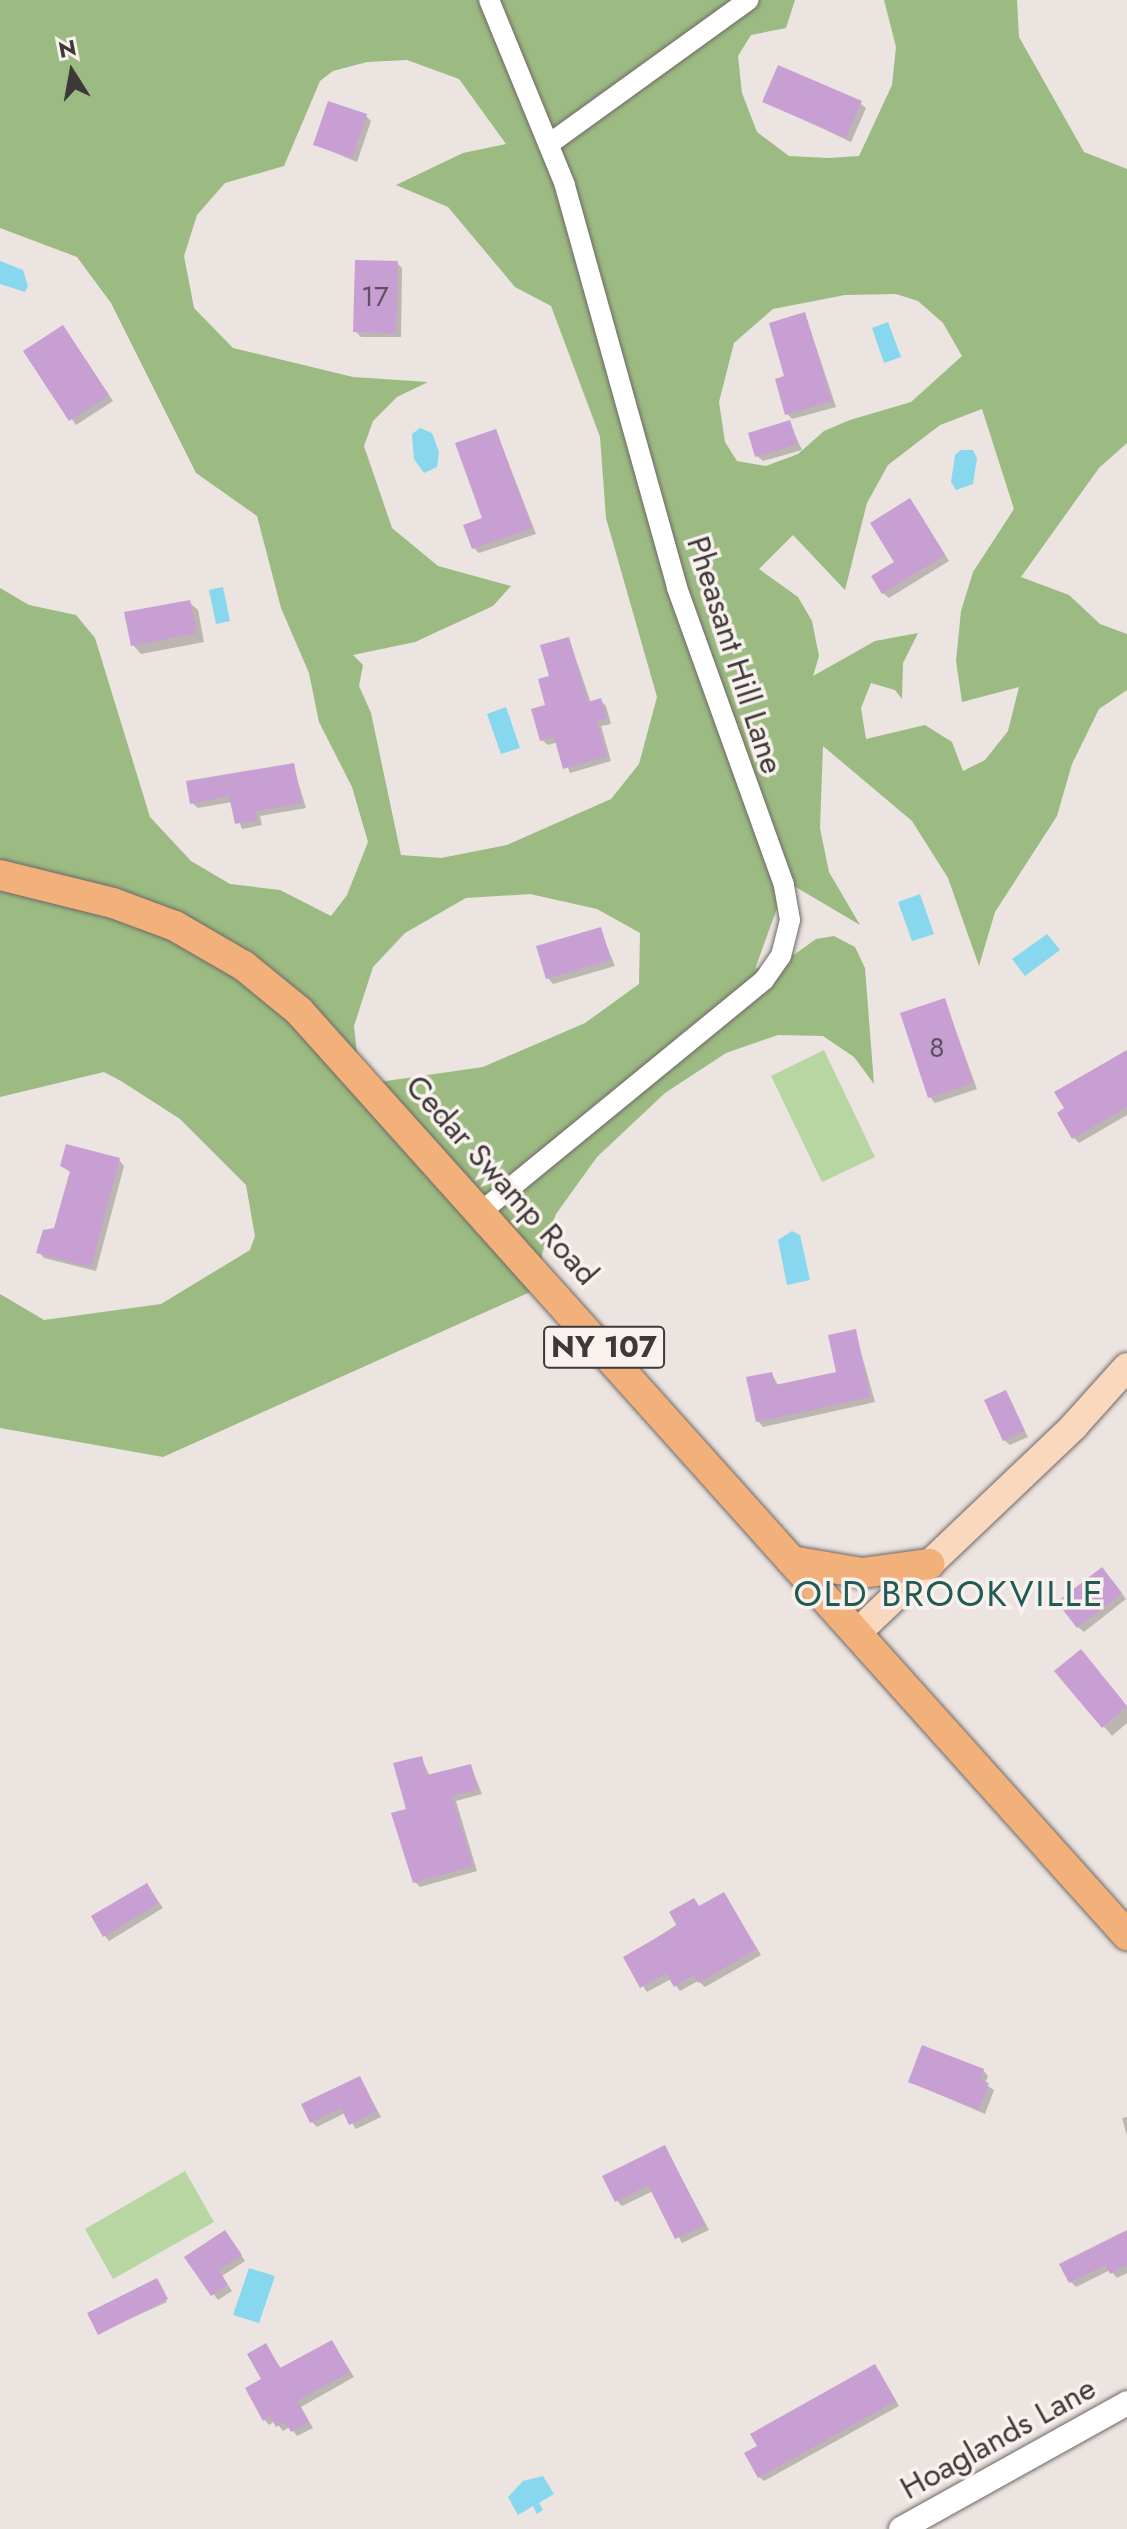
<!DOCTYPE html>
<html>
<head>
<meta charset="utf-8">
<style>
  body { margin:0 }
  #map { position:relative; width:1127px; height:2529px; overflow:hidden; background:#ebe4e0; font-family:Jost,sans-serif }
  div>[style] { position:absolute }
  .green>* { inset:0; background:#b8d6a1 }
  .forest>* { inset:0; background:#9cbb82 }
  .water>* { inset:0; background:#87d8ef }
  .shadow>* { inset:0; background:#0003 }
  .building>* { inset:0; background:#c89fd3 }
  .roads { filter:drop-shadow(0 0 2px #6f6865) drop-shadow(0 0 2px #6f6865) }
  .minor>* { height:20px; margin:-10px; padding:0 10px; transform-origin:10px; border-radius:10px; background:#fff }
  .tertiary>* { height:24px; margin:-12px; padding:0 12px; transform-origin:12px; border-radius:12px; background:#fff }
  .secondary>* { height:28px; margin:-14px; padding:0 14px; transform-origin:14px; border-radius:14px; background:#f9d8bd }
  .primary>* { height:30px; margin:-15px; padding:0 15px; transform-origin:15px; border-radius:15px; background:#f2b17a }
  span { translate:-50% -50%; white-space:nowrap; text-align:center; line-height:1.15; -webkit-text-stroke:7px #f8f1ed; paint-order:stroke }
  .number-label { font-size:28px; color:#5f525f }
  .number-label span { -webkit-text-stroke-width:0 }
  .shield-label span { padding:2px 6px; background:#f8f1ed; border:2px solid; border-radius:6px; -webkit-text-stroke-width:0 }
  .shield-label { font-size:30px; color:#3c3938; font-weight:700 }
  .street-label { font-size:32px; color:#3c3938 }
  .quarter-label { font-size:36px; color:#225b54; letter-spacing:2px }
  .north { position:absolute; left:32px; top:32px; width:80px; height:80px; -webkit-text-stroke:6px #f8f1ed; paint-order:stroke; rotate:349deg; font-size:22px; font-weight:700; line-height:32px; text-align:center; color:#3c3938 }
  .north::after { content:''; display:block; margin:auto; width:28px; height:36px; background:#3c3938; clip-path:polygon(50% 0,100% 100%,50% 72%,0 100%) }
</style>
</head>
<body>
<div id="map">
  <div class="green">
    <i style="clip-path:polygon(824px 1050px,875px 1157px,822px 1182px,771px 1076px)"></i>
    <i style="clip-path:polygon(185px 2171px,214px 2222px,113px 2279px,85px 2229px)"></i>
  </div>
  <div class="forest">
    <i style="clip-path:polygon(evenodd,0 0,795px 0,786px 28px,751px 35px,738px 56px,742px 93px,757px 132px,789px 156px,829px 158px,859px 156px,892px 85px,896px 47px,884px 0,1017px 0,1019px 37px,1084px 152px,1127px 169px,1127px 443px,1099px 468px,1021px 577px,1069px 595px,1100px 624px,1127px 634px,1127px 690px,1099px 709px,1072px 764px,1057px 816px,995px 912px,979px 966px,948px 878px,912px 821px,823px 746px,820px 828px,829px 872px,860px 925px,794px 886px,776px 911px,755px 969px,795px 954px,816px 939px,834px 936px,855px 947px,865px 968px,874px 1084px,854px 1057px,823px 1036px,778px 1035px,726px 1053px,665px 1093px,597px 1157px,556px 1214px,542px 1254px,543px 1274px,236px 953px,0 869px,0 588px,29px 605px,76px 615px,95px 638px,150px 817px,191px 861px,230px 884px,280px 890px,331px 916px,347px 895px,368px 842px,352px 787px,319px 722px,309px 673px,281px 608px,257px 516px,196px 473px,111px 303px,77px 257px,0 228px,0 0,407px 60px,459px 79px,506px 144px,463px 153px,396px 185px,448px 207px,515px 287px,551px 306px,600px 437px,606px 518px,657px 697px,639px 764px,611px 799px,507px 845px,441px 858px,401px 855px,371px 713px,359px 686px,363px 665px,353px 655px,415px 642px,493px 606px,511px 586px,438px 566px,392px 528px,364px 446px,373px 421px,397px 397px,428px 382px,353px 377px,233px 348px,194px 308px,184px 256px,197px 215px,225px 183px,284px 166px,320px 81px,333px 71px,367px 62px,407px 60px,0 0,896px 294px,918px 301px,943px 323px,962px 356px,911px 402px,850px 420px,824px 431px,798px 454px,766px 466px,737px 461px,725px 442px,719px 402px,734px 343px,773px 309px,845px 295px,896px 294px,0 0,982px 409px,1014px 509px,973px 572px,961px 611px,956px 661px,962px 702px,1019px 687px,1008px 731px,985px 760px,963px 771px,952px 742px,925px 725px,866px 739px,861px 708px,871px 683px,895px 690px,902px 699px,903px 663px,918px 633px,875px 641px,813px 676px,819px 656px,812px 621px,798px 597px,759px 569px,793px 535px,845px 590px,867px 503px,888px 465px,940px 425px,982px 409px,0 0,530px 894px,597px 909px,640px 933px,639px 984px,585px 1023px,483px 1067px,379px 1082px,359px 1071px,354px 1026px,373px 967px,405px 933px,466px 898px,530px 894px)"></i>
    <i style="clip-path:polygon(0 875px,244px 966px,548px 1284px,163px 1457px,0 1428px,0 1294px,44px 1320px,161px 1304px,250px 1250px,255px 1236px,246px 1185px,180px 1119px,121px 1081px,104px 1072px,0 1097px)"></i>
  </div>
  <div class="water">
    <i style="clip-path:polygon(0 261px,23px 270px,28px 286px,25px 292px,0 284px)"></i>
    <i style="clip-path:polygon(888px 322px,901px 357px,884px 363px,872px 328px)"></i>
    <i style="clip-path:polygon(420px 428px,432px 433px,439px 452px,437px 467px,424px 473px,414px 459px,412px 434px)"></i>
    <i style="clip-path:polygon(961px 450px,973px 450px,977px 458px,973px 484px,956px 490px,951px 482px,955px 455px)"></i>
    <i style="clip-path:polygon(223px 587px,230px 621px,216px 624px,209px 590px)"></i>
    <i style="clip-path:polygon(506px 707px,520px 748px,501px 754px,487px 714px)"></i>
    <i style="clip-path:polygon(920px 894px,934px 934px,912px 941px,898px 902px)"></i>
    <i style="clip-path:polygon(1047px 934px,1060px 950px,1025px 976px,1012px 959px)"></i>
    <i style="clip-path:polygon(792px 1231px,800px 1235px,810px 1280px,787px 1285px,778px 1240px)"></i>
    <i style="clip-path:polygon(249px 2268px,275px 2276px,259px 2323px,233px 2315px)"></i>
    <i style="clip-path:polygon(543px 2476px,554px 2494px,539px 2503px,543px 2510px,537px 2514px,533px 2506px,518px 2515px,508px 2497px,523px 2481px)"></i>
  </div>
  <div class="shadow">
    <i style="clip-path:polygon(764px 101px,860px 103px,866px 108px,851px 142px)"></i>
    <i style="clip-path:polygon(366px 116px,371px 121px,357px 162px,316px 145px)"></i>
    <i style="clip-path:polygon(397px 263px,402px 268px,401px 337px,361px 337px,355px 331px)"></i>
    <i style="clip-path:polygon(805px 314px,836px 407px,792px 419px,787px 414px,787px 377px)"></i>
    <i style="clip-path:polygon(63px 327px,113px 401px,76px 425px,26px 351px)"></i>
    <i style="clip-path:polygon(789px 422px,802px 450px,763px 461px,757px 456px)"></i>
    <i style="clip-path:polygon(496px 431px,536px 534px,479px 553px,474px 548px,484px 519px)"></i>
    <i style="clip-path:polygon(915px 506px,949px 561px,889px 598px,883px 593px)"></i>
    <i style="clip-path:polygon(189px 602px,198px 610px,204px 642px,141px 654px,133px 645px)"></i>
    <i style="clip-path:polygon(569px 639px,591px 703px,600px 700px,606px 706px,611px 724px,601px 726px,611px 761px,570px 773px,558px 742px,548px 745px,542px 740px,551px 677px)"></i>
    <i style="clip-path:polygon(293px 765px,306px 808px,260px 816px,262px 825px,242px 829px,232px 802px,198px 808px,192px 803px)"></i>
    <i style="clip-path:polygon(600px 929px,615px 966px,553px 984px,548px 978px)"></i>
    <i style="clip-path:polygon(945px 1001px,977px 1089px,935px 1103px,930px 1097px)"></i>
    <i style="clip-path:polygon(1127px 1053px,1127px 1115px,1079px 1143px,1074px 1138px)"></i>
    <i style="clip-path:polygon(119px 1160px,124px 1166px,96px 1271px,44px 1258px,39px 1252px,55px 1230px,71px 1173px,62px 1166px)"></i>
    <i style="clip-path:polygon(855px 1331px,875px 1402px,763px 1427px,758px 1421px,772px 1374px,779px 1387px,839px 1373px)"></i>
    <i style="clip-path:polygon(1005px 1392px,1028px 1437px,1010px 1445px,1004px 1440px)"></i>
    <i style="clip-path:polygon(1107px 1575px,1126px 1599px,1084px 1632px,1078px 1627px)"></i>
    <i style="clip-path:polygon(1089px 1660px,1127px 1707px,1127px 1723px,1112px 1736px,1057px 1671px)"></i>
    <i style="clip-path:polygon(421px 1758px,430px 1776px,471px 1766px,482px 1794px,456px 1801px,477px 1871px,420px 1887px,415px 1882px,408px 1810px)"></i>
    <i style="clip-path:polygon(147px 1885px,163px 1908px,109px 1941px,104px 1935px)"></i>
    <i style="clip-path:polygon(724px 1894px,761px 1955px,705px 1987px,698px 1981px,680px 1991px,671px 1979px,647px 1992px,625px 1958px)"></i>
    <i style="clip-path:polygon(983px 2070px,988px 2076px,985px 2084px,994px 2090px,985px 2114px,910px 2082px)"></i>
    <i style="clip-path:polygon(360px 2078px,381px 2117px,356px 2129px,345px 2113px,317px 2127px,311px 2121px)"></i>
    <i style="clip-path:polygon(1127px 2117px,1127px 2136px,1122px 2118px)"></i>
    <i style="clip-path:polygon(665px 2147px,709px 2230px,682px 2243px,653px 2191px,622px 2206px,617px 2201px)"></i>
    <i style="clip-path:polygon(1127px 2232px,1127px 2273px,1117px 2278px,1110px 2270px,1076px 2287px,1071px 2282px)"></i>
    <i style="clip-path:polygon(230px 2238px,245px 2261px,222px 2276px,232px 2291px,218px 2300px,187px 2258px)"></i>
    <i style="clip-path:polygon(156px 2281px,167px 2302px,99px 2333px)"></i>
    <i style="clip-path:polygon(332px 2342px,354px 2377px,301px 2407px,313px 2428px,297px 2436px,290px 2427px,283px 2431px,275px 2421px,269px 2425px,264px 2419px,266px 2346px,282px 2370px)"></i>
    <i style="clip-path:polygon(879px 2371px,899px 2406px,764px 2481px,759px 2477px,760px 2447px)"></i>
  </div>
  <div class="building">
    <i style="clip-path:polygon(778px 65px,862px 101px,846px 138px,762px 102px)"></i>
    <i style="clip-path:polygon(328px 101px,367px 114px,352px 158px,313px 145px)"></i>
    <i style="clip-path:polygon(355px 260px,398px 261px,396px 333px,353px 332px)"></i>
    <i style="clip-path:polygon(805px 312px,832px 401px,785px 415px,775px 379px,784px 376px,769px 323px)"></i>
    <i style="clip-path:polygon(63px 325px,109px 395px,69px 421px,23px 351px)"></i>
    <i style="clip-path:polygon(790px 420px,798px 444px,755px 457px,748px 433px)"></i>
    <i style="clip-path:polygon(496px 429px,532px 528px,472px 549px,463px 525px,482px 518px,455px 443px)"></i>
    <i style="clip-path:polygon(910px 498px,945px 555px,882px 594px,871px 576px,894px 562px,870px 523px)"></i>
    <i style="clip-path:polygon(190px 600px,197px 633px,131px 646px,124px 612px)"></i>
    <i style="clip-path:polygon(569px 637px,588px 702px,601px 698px,607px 718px,597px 721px,607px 756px,563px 769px,554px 737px,540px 741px,531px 709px,545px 705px,538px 679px,549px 676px,540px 645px)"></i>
    <i style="clip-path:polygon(294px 763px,302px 803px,256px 811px,257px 820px,235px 824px,229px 796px,190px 804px,186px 781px)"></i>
    <i style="clip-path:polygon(601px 927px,611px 960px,546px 979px,536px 946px)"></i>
    <i style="clip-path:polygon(945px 998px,973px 1083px,928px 1098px,900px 1013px)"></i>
    <i style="clip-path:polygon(1127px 1050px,1127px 1107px,1072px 1139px,1057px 1113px,1064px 1108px,1054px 1092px)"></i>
    <i style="clip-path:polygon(66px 1144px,120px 1158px,91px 1267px,36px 1253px,43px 1230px,54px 1228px,70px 1171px,60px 1166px)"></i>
    <i style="clip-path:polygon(856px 1329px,870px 1397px,756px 1422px,746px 1377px,772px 1372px,775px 1385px,836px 1372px,828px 1335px)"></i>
    <i style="clip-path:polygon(1006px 1390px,1025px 1431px,1003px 1441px,984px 1400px)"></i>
    <i style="clip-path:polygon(1102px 1567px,1122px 1593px,1077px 1628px,1057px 1602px)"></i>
    <i style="clip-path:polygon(1081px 1649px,1127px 1706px,1102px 1728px,1054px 1671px)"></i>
    <i style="clip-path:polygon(422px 1756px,427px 1775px,471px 1764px,478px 1789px,452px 1796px,473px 1866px,413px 1883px,391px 1813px,406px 1809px,393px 1763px)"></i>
    <i style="clip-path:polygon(147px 1883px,159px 1903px,103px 1937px,91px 1916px)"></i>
    <i style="clip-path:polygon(724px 1892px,757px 1949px,698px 1983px,694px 1975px,674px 1987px,666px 1973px,640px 1988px,623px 1957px,677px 1926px,669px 1912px,694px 1898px,699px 1906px)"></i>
    <i style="clip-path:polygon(922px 2045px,984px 2069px,980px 2080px,989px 2083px,979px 2110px,908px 2082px)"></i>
    <i style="clip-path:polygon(360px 2076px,377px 2111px,349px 2125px,341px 2108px,310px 2123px,301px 2104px)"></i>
    <i style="clip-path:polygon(665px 2145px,705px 2225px,675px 2239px,648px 2185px,615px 2202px,602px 2176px)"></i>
    <i style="clip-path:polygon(225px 2230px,242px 2255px,219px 2270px,228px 2285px,211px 2296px,184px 2257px)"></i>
    <i style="clip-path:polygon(1127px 2230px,1127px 2265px,1110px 2274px,1106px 2265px,1069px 2283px,1059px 2264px)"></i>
    <i style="clip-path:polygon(157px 2278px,168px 2299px,98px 2335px,87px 2313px)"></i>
    <i style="clip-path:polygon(332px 2340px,350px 2372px,297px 2401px,309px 2422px,291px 2432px,285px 2422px,276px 2427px,270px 2416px,263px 2421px,245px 2388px,261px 2379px,247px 2354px,266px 2343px,280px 2368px)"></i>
    <i style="clip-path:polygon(875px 2364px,896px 2401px,758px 2478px,744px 2453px,757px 2446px,750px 2434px)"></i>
  </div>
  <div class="roads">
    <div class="minor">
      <i style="left:549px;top:144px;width:246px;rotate:-35.8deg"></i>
      <i style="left:482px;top:1211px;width:365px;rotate:-39.3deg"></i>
      <i style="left:764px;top:980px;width:29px;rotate:-55deg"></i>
      <i style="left:781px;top:956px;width:37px;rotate:-76deg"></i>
      <i style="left:790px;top:920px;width:36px;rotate:-100deg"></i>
      <i style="left:784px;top:885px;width:317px;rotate:-109.8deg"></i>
      <i style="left:677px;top:587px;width:417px;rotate:-105.6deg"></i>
      <i style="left:565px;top:185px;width:200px;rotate:-112.3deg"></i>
    </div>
    <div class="tertiary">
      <i style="left:901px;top:2529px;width:259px;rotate:-29.1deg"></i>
    </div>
    <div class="secondary">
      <i style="left:859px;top:1631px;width:297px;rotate:-43.6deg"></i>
      <i style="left:1074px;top:1426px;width:79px;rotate:-48.1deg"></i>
    </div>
    <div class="primary">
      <i style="left:0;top:875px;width:116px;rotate:13.9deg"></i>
      <i style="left:113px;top:903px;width:66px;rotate:20.4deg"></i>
      <i style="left:175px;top:926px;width:80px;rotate:30.1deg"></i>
      <i style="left:244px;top:966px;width:71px;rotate:39.3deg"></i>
      <i style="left:299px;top:1011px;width:1241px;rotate:48.14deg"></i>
      <i style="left:797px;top:1562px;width:66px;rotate:9.6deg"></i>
      <i style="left:862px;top:1573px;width:68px;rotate:-7.7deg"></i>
    </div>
  </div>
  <div class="number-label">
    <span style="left:375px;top:297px">17</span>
    <span style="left:937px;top:1048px">8</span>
  </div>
  <div class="shield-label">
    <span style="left:604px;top:1347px">NY 107</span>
  </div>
  <div class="street-label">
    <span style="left:735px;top:655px;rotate:72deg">Pheasant Hill Lane</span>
    <span style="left:502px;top:1180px;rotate:48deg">Cedar Swamp Road</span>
    <span style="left:998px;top:2438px;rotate:-29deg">Hoaglands Lane</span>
  </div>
  <div class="quarter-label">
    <span style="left:949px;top:1594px">OLD BROOKVILLE</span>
  </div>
  <div class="north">N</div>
</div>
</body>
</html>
